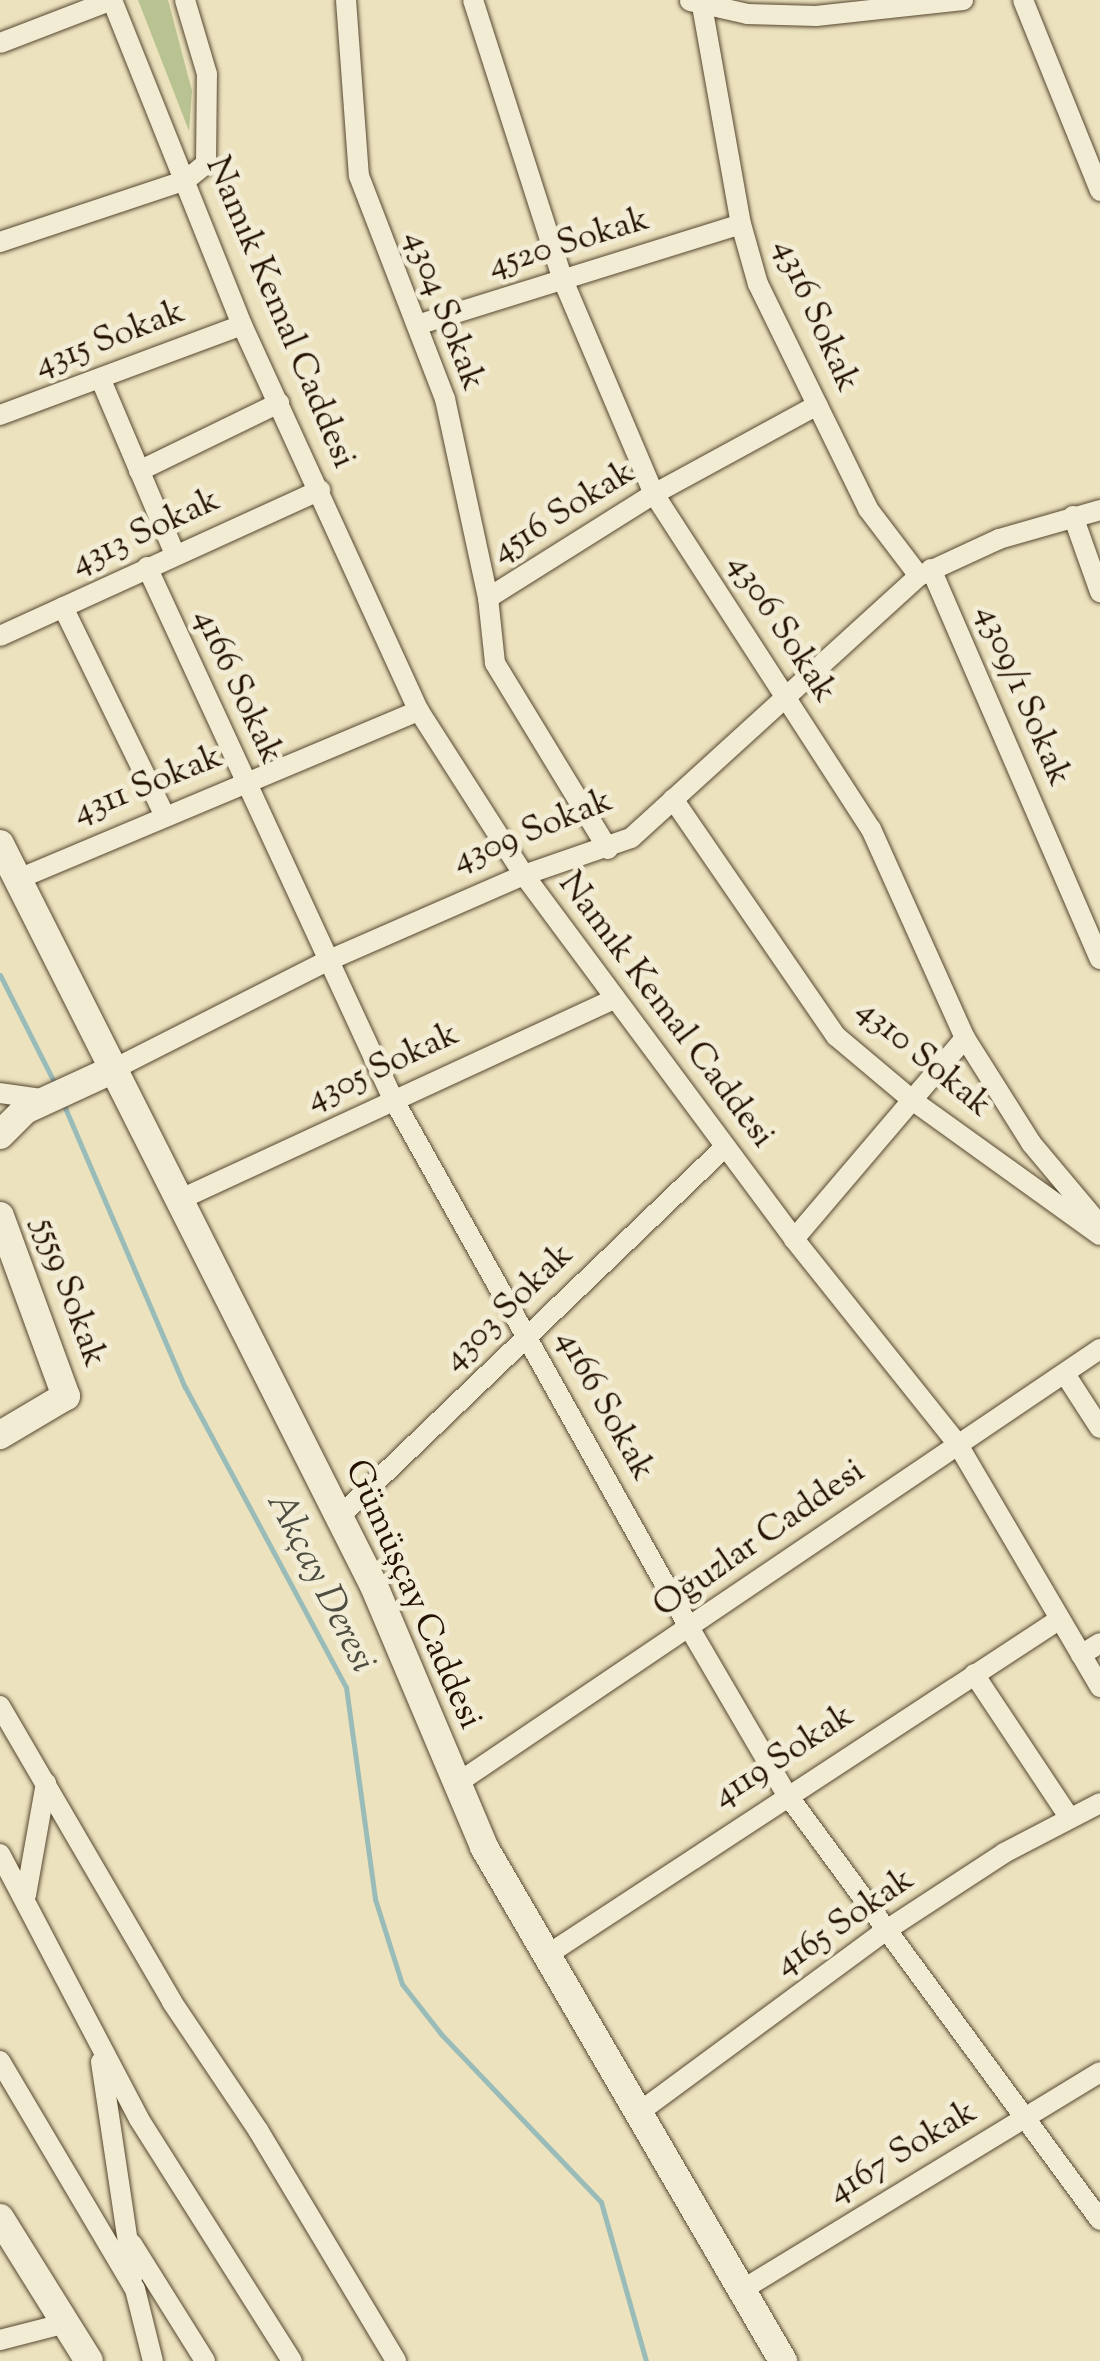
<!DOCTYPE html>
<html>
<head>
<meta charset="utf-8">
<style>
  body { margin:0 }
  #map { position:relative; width:1100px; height:2361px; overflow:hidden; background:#ece2be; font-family:"Sorts Mill Goudy",serif }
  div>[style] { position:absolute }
  .green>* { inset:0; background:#b9c391 }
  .stream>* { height:5px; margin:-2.5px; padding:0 2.5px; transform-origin:2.5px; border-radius:2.5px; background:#9abcb9 }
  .roads { filter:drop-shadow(0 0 2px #564730) drop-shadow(0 0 2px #564730) }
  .street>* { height:20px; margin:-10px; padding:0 10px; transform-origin:10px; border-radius:10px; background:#f3ecd5 }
  .secondary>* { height:28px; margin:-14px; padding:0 14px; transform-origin:14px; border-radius:14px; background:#f3ecd5 }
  span { translate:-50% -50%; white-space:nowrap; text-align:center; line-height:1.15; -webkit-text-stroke:10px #f3ecd5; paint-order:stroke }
  .street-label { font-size:35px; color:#241301 }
  .water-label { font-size:38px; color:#4d4e41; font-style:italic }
</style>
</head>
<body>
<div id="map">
  <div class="green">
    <i style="clip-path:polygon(138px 0,168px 0,192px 91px,189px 131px)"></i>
  </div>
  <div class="stream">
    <i style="left:0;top:975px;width:122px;rotate:63.2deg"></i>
    <i style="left:63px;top:1103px;width:309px;rotate:66.8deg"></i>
    <i style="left:185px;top:1387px;width:340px;rotate:61.8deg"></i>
    <i style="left:346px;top:1687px;width:214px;rotate:82.2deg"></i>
    <i style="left:375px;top:1899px;width:89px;rotate:72.4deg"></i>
    <i style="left:402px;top:1984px;width:63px;rotate:52deg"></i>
    <i style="left:441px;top:2034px;width:232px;rotate:46.4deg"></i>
    <i style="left:601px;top:2202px;width:165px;rotate:74.2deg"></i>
  </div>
  <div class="roads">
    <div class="street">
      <i style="left:112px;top:0;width:350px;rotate:68.2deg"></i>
      <i style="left:242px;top:325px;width:425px;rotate:65.4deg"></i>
      <i style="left:419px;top:711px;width:195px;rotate:57.4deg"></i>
      <i style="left:524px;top:875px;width:453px;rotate:53.4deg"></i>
      <i style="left:794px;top:1239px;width:261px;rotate:51.4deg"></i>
      <i style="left:957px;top:1443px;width:283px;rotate:59.6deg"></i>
      <i style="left:346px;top:0;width:176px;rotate:85.8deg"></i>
      <i style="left:359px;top:176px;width:239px;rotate:68.9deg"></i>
      <i style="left:445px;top:399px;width:204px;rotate:77.8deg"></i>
      <i style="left:473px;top:0;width:294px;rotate:72.2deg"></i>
      <i style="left:563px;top:280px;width:233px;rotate:67deg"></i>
      <i style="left:654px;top:494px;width:399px;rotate:57.1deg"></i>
      <i style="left:871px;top:829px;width:229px;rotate:65.8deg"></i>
      <i style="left:965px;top:1038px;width:264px;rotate:130.4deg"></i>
      <i style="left:701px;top:0;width:228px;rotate:79.9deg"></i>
      <i style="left:741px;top:224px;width:62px;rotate:74.2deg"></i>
      <i style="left:758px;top:284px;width:250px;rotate:63.9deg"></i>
      <i style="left:868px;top:509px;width:84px;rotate:52.7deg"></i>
      <i style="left:1023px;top:0;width:206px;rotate:68deg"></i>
      <i style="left:690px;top:1px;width:58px;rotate:12.8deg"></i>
      <i style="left:747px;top:14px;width:69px;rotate:1.7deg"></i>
      <i style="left:816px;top:16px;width:148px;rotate:-6.2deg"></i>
      <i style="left:0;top:43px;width:120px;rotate:-21deg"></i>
      <i style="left:0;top:242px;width:196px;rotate:-18.4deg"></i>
      <i style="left:186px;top:180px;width:26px;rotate:-39deg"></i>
      <i style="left:206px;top:164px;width:90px;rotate:-89.4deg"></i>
      <i style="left:207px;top:74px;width:77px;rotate:-106.6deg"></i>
      <i style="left:417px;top:325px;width:339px;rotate:-17.3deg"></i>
      <i style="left:101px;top:380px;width:189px;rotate:67deg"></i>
      <i style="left:0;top:415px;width:258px;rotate:-20.4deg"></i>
      <i style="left:139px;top:471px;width:156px;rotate:-25.9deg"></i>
      <i style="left:1073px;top:516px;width:81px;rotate:70.4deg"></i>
      <i style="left:147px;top:567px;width:584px;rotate:65.19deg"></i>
      <i style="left:392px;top:1097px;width:610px;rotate:60.74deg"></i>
      <i style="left:690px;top:1629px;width:190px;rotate:59.7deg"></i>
      <i style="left:786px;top:1793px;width:530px;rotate:53.67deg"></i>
      <i style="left:931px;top:569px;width:425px;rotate:66.6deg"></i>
      <i style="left:63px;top:607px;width:230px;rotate:64deg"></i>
      <i style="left:0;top:636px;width:352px;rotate:-24.5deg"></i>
      <i style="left:673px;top:799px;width:288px;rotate:55.5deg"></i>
      <i style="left:836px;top:1036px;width:99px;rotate:40.1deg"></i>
      <i style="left:912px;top:1100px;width:231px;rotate:35.7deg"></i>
      <i style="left:608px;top:849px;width:218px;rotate:-121.3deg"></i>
      <i style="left:495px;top:663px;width:65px;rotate:-96.1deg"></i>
      <i style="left:488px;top:598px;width:196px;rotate:-32.1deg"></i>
      <i style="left:654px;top:494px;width:186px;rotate:-28.6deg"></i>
      <i style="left:16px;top:880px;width:437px;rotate:-22.8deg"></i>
      <i style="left:965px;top:1038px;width:124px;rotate:57.8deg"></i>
      <i style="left:1031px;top:1143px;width:106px;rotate:50deg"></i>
      <i style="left:112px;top:1070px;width:241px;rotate:-26.9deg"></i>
      <i style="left:327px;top:961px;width:215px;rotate:-23.6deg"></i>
      <i style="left:524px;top:875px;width:113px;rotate:-19.1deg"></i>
      <i style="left:631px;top:838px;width:389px;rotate:-42.3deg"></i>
      <i style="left:919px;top:576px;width:88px;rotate:-24.8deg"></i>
      <i style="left:999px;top:539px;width:105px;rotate:-16deg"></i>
      <i style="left:0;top:1093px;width:42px;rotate:8.1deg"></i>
      <i style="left:179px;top:1200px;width:480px;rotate:-24.8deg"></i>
      <i style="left:1065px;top:1374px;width:64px;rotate:57.1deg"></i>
      <i style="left:339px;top:1517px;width:535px;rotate:-43.79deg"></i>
      <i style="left:1081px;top:1655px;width:22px;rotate:-32deg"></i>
      <i style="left:974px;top:1674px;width:172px;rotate:56.4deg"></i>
      <i style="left:0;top:1706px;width:342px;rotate:59.8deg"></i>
      <i style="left:172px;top:2002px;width:154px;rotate:56.1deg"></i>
      <i style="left:258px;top:2130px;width:269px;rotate:59.1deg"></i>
      <i style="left:456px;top:1784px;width:777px;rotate:-34.04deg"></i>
      <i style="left:0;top:1854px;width:299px;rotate:62.3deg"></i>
      <i style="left:139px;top:2119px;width:286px;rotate:57.7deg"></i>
      <i style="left:26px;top:1895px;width:114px;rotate:-79.9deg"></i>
      <i style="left:547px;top:1955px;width:613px;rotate:-33.22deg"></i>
      <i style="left:0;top:2061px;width:265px;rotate:59.4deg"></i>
      <i style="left:135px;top:2289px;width:74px;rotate:76deg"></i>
      <i style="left:101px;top:2062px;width:216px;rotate:81.5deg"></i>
      <i style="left:638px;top:2113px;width:307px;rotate:-36.4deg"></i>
      <i style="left:885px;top:1931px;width:142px;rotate:-33.2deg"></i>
      <i style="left:1004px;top:1853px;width:108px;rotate:-27.5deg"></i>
      <i style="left:132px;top:2244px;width:138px;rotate:58deg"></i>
      <i style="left:740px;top:2291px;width:421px;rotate:-31.3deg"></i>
      <i style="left:0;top:2340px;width:68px;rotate:-14.4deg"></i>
    </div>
    <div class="secondary">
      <i style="left:0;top:844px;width:831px;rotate:63.25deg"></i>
      <i style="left:374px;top:1586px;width:283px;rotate:67.1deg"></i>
      <i style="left:484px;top:1847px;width:595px;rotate:59.81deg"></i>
      <i style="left:0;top:1135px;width:35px;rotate:-45deg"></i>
      <i style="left:25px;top:1110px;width:96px;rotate:-24.7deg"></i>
      <i style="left:0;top:1216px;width:192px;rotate:69.9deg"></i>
      <i style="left:66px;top:1396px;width:77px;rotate:149.4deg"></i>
      <i style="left:0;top:2218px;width:168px;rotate:58.1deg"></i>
    </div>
  </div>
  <div class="street-label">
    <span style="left:569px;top:244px;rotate:-17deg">4520 Sokak</span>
    <span style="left:443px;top:311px;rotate:69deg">4304 Sokak</span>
    <span style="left:279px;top:313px;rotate:67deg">Namık Kemal Caddesi</span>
    <span style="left:815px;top:316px;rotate:66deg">4316 Sokak</span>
    <span style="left:110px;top:340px;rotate:-21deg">4315 Sokak</span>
    <span style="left:564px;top:513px;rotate:-32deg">4516 Sokak</span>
    <span style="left:146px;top:533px;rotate:-25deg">4313 Sokak</span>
    <span style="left:781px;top:629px;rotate:57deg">4306 Sokak</span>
    <span style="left:237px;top:687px;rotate:65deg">4166 Sokak</span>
    <span style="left:1022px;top:696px;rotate:67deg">4309/1 Sokak</span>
    <span style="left:148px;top:786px;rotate:-22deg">4311 Sokak</span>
    <span style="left:533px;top:832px;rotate:-22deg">4309 Sokak</span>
    <span style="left:665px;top:1011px;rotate:53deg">Namık Kemal Caddesi</span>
    <span style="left:923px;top:1059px;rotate:40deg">4310 Sokak</span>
    <span style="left:383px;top:1068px;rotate:-25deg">4305 Sokak</span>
    <span style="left:68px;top:1293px;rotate:70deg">5559 Sokak</span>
    <span style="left:509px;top:1308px;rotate:-44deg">4303 Sokak</span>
    <span style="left:604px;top:1406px;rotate:61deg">4166 Sokak</span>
    <span style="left:760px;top:1540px;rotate:-35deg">Oğuzlar Caddesi</span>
    <span style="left:412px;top:1595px;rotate:66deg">Gümüşçay Caddesi</span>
    <span style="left:784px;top:1757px;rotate:-33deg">4119 Sokak</span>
    <span style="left:845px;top:1923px;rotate:-35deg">4165 Sokak</span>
    <span style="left:903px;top:2153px;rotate:-31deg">4167 Sokak</span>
  </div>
  <div class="water-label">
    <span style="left:319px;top:1583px;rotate:63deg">Akçay Deresi</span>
  </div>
</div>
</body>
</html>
